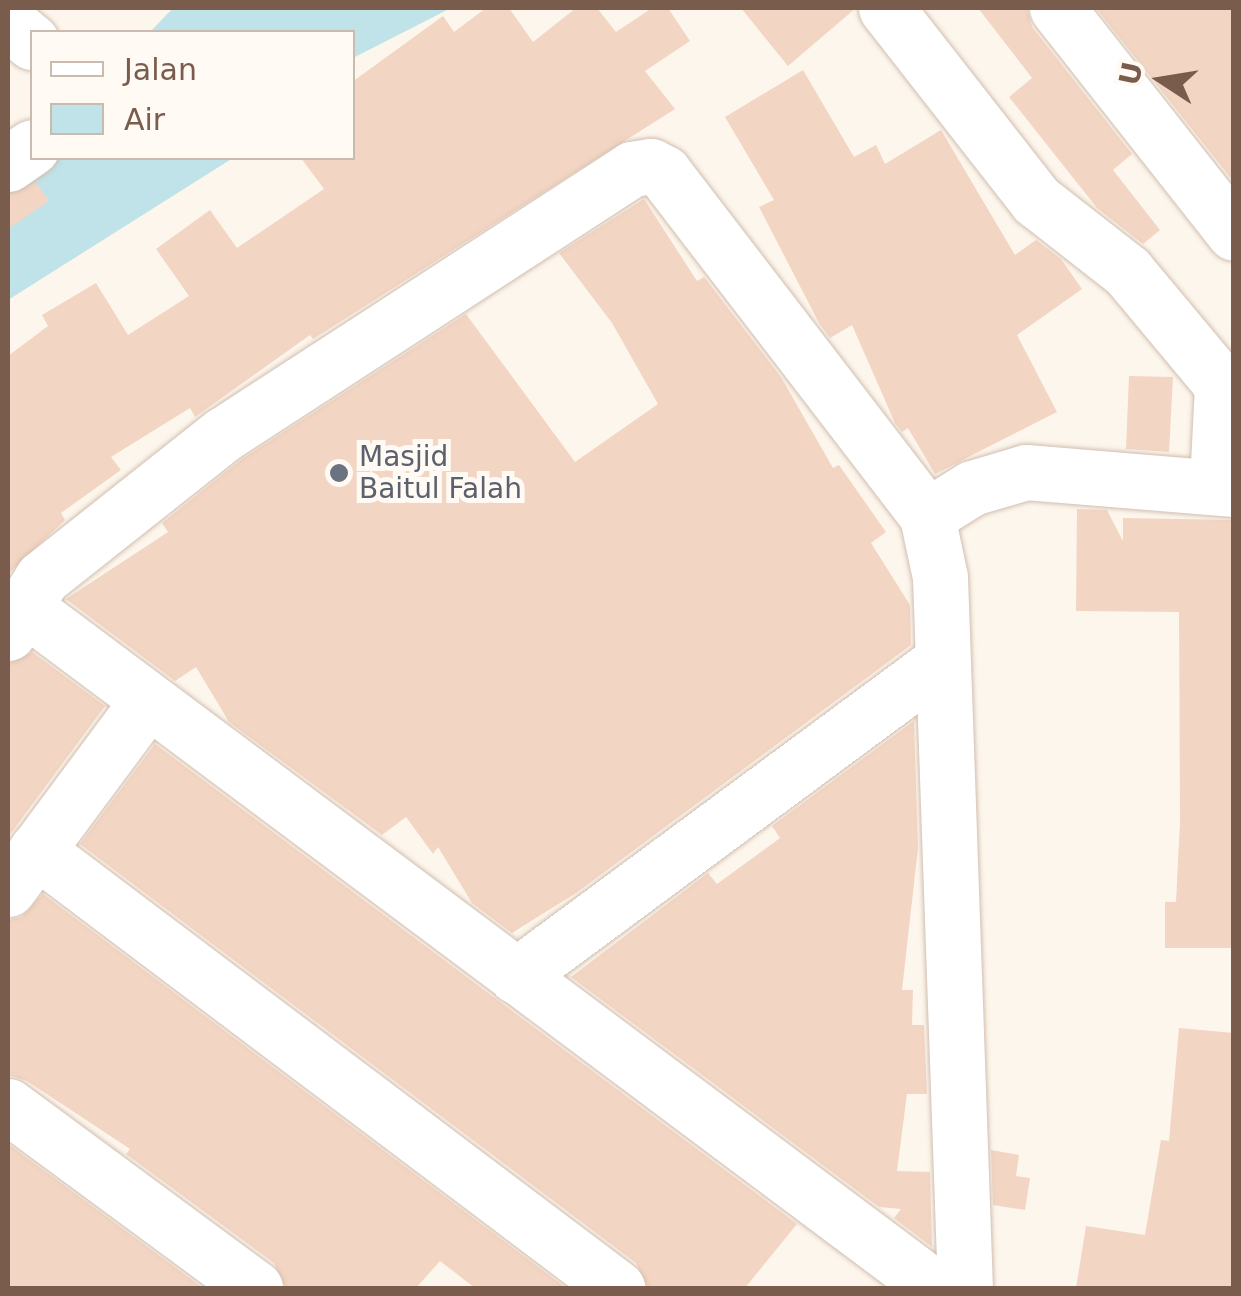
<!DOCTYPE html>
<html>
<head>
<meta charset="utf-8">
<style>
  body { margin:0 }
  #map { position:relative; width:1241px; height:1296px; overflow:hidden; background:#fdf6ec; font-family:"DejaVu Sans",sans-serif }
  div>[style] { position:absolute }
  .water>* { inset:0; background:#bfe3e8 }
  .building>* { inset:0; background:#f3d5c3 }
  .roads { filter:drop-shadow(0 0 2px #d1beb0) drop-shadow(0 0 2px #d1beb0) }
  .minor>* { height:55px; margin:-27.5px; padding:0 27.5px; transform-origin:27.5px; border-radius:27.5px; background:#fff }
  .dots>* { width:28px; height:28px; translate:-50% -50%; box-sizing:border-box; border:5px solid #fffaf3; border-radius:50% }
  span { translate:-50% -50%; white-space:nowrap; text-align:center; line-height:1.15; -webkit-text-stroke:10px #fffaf3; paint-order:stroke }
  .worship-label { font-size:28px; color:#5b616d }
  .left { translate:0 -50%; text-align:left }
  .frame { position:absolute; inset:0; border:10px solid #7a5c4d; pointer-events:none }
  .legend { position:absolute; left:30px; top:30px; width:325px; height:130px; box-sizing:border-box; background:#fffaf3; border:2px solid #cabbb1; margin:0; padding:12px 18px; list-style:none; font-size:30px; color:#7a5c4d }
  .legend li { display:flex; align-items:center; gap:20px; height:50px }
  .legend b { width:50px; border:2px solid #cabbb1 }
  .north { position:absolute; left:1111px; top:30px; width:100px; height:100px; -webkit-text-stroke:8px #fffaf3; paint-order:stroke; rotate:282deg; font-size:28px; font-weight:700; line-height:40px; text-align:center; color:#7a5c4d }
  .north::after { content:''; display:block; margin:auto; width:35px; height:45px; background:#7a5c4d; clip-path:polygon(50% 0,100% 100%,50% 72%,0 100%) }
</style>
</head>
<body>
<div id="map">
  <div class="water">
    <i style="clip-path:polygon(173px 8px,451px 8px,353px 58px,352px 32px,150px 32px)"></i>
    <i style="clip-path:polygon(32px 158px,233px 158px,8px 300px,8px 172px)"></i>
  </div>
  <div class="building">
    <i style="clip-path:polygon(486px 8px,509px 8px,533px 42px,576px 8px,597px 8px,616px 32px,652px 8px,668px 8px,690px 41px,645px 71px,675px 109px,313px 339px,310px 335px,195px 417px,190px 408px,111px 457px,121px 470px,61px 513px,65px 520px,8px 574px,8px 356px,48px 326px,42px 315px,96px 283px,128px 335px,189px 296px,156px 249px,210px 210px,237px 248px,324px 189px,301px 158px,352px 158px,352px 82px,443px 16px,454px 32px)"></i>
    <i style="clip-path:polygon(741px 8px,856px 8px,788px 66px)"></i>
    <i style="clip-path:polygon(978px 8px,1027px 8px,1032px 27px,1132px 154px,1113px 170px,1160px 230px,1143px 244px,1097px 208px,1009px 97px,1032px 78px)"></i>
    <i style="clip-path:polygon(1096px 8px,1234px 8px,1234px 182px)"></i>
    <i style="clip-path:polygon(803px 70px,854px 157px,876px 145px,885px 164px,941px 130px,1015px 255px,1036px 240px,1061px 259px,1082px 289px,1017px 335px,1057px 412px,935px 474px,908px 428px,902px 432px,895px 423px,852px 325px,830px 338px,819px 323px,759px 207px,774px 200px,725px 117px)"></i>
    <i style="clip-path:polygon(36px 182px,49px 201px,8px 229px,8px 195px)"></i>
    <i style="clip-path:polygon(644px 199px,697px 281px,704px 277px,781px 377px,833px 468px,839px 465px,886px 532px,871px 543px,910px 605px,911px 645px,576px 893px,512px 933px,472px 903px,438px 847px,433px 854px,406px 817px,382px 835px,229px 722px,196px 667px,175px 681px,66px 599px,168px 532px,162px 523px,242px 459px,466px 314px,575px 462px,658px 404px,612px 323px,559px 253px)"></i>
    <i style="clip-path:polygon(1129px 376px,1173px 377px,1169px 452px,1126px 449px)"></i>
    <i style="clip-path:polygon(1077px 509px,1107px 510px,1123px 541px,1123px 518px,1234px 520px,1234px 948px,1165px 948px,1165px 902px,1176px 902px,1180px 822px,1179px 612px,1076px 611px)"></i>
    <i style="clip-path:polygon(32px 652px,105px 706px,8px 837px,8px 664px)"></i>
    <i style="clip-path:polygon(914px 721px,918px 848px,902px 990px,913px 990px,912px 1025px,924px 1025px,927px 1094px,907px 1094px,897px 1171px,930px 1172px,932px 1247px,894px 1218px,901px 1209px,879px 1207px,571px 977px,708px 873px,717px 884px,780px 838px,772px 826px)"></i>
    <i style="clip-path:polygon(155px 744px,797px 1224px,745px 1288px,648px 1288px,636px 1263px,80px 844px)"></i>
    <i style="clip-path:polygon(43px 894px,566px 1288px,475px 1288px,440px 1261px,416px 1288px,286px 1288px,274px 1263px,126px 1154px,130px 1149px,27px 1081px,8px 1075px,8px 920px,21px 917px)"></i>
    <i style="clip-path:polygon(1179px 1028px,1234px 1033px,1234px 1288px,1076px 1288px,1086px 1226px,1145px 1235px,1161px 1140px,1169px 1141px)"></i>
    <i style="clip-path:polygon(8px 1144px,203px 1288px,8px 1288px)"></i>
    <i style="clip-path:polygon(991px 1150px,1019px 1155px,1016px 1176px,1030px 1178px,1025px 1210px,993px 1205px)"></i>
  </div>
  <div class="roads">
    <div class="minor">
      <i style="left:886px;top:8px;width:244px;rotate:52deg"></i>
      <i style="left:1036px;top:200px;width:115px;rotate:38deg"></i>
      <i style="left:1127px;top:271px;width:148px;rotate:50.2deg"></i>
      <i style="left:1222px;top:385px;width:100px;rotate:92.9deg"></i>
      <i style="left:1057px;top:8px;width:286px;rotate:51.8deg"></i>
      <i style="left:8px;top:22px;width:31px;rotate:40deg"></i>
      <i style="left:8px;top:164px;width:29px;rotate:-35deg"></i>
      <i style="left:927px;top:516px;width:53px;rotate:-31.9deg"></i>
      <i style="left:972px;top:488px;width:56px;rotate:-16.5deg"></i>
      <i style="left:1026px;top:472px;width:209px;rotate:4.7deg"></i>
      <i style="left:20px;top:604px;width:1142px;rotate:36.78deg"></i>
      <i style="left:8px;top:633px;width:65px;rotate:-58.3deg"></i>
      <i style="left:42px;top:578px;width:232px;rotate:-38.4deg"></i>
      <i style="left:224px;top:434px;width:487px;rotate:-33deg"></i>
      <i style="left:632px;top:169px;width:19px;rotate:-9deg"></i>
      <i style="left:651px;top:166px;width:15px;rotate:28deg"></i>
      <i style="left:664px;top:173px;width:432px;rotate:52.5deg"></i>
      <i style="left:927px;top:516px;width:62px;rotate:78deg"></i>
      <i style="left:940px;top:577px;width:711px;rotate:87.99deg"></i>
      <i style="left:36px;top:850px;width:728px;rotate:37.01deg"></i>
      <i style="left:8px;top:889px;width:233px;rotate:-53.4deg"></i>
      <i style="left:516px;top:976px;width:530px;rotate:-36.48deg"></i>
      <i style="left:8px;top:1106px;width:307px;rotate:36.4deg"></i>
    </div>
  </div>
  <div class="dots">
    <i style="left:339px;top:473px;background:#6b7280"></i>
  </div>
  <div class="worship-label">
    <span class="left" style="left:359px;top:473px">Masjid<br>Baitul Falah</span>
  </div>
  <div class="frame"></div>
  <ul class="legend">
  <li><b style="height:12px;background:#fff"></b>Jalan</li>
  <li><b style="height:28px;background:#bfe3e8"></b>Air</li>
  </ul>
  <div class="north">U</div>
</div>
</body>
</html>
